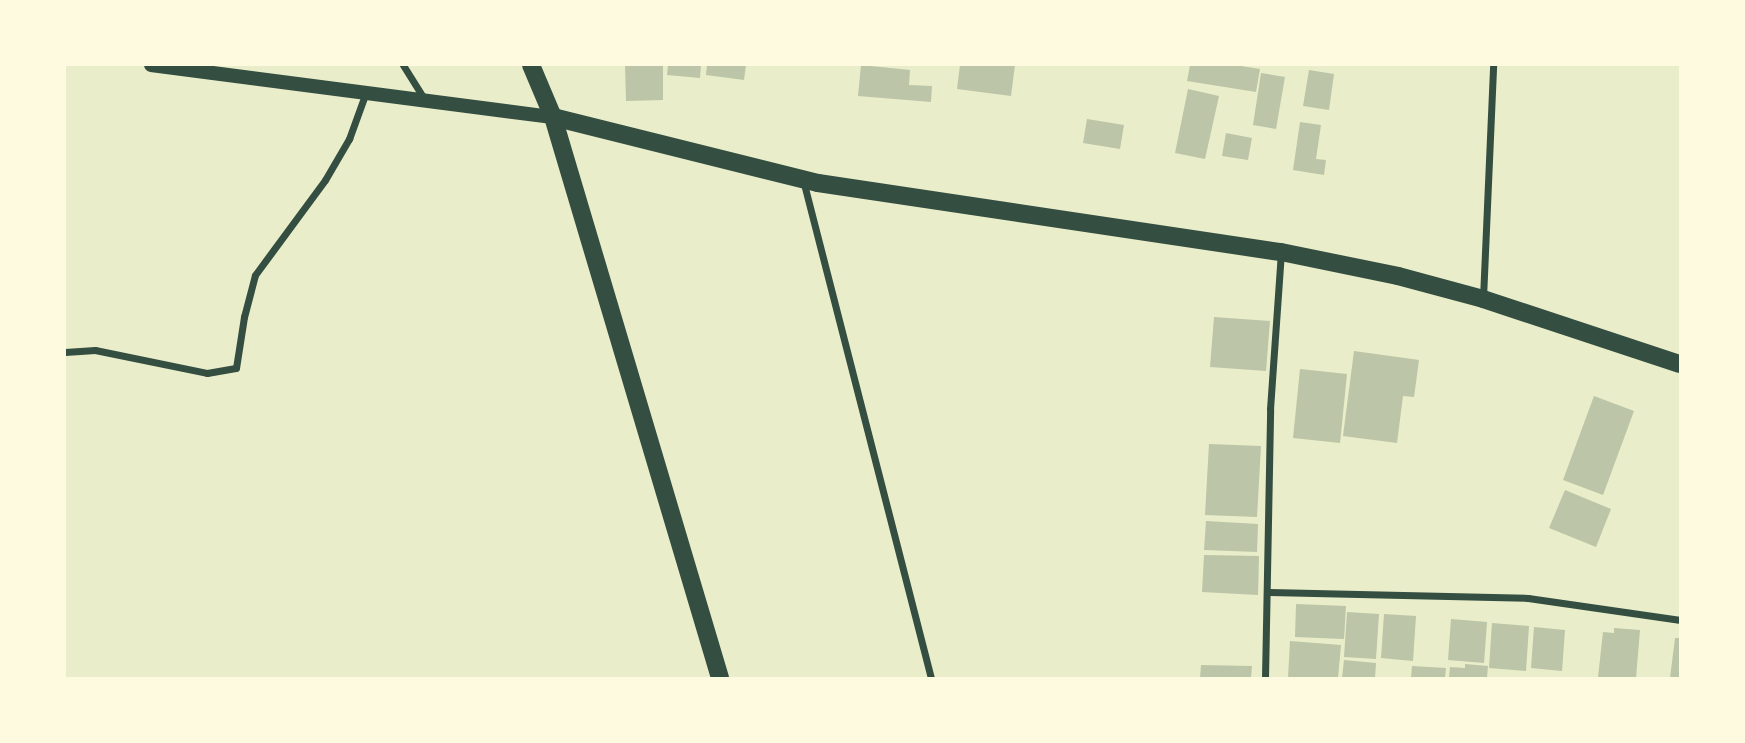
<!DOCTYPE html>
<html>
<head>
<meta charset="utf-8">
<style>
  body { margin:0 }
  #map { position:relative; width:1745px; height:743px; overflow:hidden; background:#e9edc9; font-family:Poppins,sans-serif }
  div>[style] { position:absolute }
  .building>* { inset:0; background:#bcc5a7 }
  .minor>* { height:7px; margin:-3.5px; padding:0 3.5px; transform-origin:3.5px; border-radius:3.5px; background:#344e41 }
  .secondary>* { height:14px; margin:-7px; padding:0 7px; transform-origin:7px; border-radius:7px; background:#344e41 }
  .primary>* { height:18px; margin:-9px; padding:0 9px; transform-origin:9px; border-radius:9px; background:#344e41 }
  span { translate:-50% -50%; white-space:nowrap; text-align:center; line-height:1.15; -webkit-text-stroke:7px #fefae0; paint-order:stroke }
  .frame { position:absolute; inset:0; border:66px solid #fefae0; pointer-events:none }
</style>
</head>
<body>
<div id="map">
  <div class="building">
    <i style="clip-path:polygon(625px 65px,663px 65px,663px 100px,626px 101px)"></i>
    <i style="clip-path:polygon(668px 65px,701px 65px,700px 78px,667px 75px)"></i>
    <i style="clip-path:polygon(707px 65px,746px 65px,744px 80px,706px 75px)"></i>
    <i style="clip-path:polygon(861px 65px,910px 70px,909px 85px,932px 86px,931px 102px,858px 96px)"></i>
    <i style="clip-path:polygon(960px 65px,1015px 65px,1011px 96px,957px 89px)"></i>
    <i style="clip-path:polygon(1190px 65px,1235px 65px,1260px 69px,1256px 92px,1187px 81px)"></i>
    <i style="clip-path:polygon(1309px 70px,1334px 74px,1329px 110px,1303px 106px)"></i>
    <i style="clip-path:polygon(1261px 73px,1285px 77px,1276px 129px,1253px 125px)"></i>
    <i style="clip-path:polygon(1188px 89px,1219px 96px,1205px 159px,1175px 153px)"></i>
    <i style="clip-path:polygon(1087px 119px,1124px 125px,1120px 149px,1083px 143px)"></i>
    <i style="clip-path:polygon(1300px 122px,1321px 125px,1316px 159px,1326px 160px,1324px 175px,1293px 170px)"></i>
    <i style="clip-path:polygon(1226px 133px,1252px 138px,1248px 160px,1222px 156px)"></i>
    <i style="clip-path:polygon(1214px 317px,1270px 321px,1266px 371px,1210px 367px)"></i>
    <i style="clip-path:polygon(1354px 351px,1419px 360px,1414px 397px,1403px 396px,1397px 443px,1343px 436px)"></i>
    <i style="clip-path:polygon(1300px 369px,1347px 374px,1340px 443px,1293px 438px)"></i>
    <i style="clip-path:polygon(1594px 396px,1634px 411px,1603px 495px,1563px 480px)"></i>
    <i style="clip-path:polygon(1209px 444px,1261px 446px,1257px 517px,1205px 515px)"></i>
    <i style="clip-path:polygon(1565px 490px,1611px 509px,1596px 547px,1549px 528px)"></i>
    <i style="clip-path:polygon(1206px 521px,1258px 524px,1257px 552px,1204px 550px)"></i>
    <i style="clip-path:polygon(1204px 555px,1259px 556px,1258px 595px,1202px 592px)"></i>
    <i style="clip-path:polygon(1296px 604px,1346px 606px,1344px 639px,1295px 637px)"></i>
    <i style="clip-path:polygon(1347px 612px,1379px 614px,1376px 659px,1344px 657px)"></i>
    <i style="clip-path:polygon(1384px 614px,1416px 616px,1413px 661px,1381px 658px)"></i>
    <i style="clip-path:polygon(1451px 619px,1487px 622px,1484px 663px,1448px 660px)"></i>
    <i style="clip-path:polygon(1492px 623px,1529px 626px,1526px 671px,1489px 668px)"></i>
    <i style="clip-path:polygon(1534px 627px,1565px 630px,1562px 671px,1531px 668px)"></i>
    <i style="clip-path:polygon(1614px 628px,1640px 630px,1636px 678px,1598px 677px,1603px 632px,1614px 633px)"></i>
    <i style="clip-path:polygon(1675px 638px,1680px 638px,1680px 678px,1670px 678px)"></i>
    <i style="clip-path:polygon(1290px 641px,1341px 645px,1338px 678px,1288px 678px)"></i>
    <i style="clip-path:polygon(1344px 660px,1376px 663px,1375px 678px,1342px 678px)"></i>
    <i style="clip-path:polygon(1465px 664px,1488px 666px,1487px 678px,1449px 678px,1450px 667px,1465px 668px)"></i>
    <i style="clip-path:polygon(1201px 665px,1252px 666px,1251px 678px,1200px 678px)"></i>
    <i style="clip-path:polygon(1412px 666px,1446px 668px,1445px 678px,1411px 678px)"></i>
  </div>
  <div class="minor">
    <i style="left:403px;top:65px;width:40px;rotate:58deg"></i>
    <i style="left:803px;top:180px;width:514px;rotate:75.59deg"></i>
    <i style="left:1483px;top:298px;width:233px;rotate:-87.5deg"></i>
    <i style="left:65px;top:352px;width:30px;rotate:-4deg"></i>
    <i style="left:95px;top:350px;width:114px;rotate:11.6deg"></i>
    <i style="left:207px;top:373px;width:29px;rotate:-10deg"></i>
    <i style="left:236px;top:368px;width:52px;rotate:-81.1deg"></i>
    <i style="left:244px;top:317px;width:43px;rotate:-75.3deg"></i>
    <i style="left:255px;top:275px;width:118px;rotate:-53.6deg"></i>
    <i style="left:325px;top:180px;width:48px;rotate:-59.7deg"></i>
    <i style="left:349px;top:139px;width:50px;rotate:-70.1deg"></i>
    <i style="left:1267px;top:592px;width:261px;rotate:1.3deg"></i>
    <i style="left:1528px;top:598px;width:154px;rotate:8.2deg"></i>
    <i style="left:1265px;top:678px;width:269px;rotate:-88.9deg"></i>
    <i style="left:1270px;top:409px;width:156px;rotate:-86deg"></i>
  </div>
  <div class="secondary">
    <i style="left:151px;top:65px;width:405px;rotate:7.4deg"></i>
  </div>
  <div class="primary">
    <i style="left:531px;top:65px;width:56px;rotate:67.1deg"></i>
    <i style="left:553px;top:117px;width:585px;rotate:73.42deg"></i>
    <i style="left:553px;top:117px;width:273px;rotate:14deg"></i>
    <i style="left:818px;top:183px;width:468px;rotate:8.5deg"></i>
    <i style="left:1281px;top:252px;width:119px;rotate:11.6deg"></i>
    <i style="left:1398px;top:276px;width:88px;rotate:15.1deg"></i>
    <i style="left:1483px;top:299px;width:207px;rotate:18.3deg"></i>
  </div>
  <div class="frame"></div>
</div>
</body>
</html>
